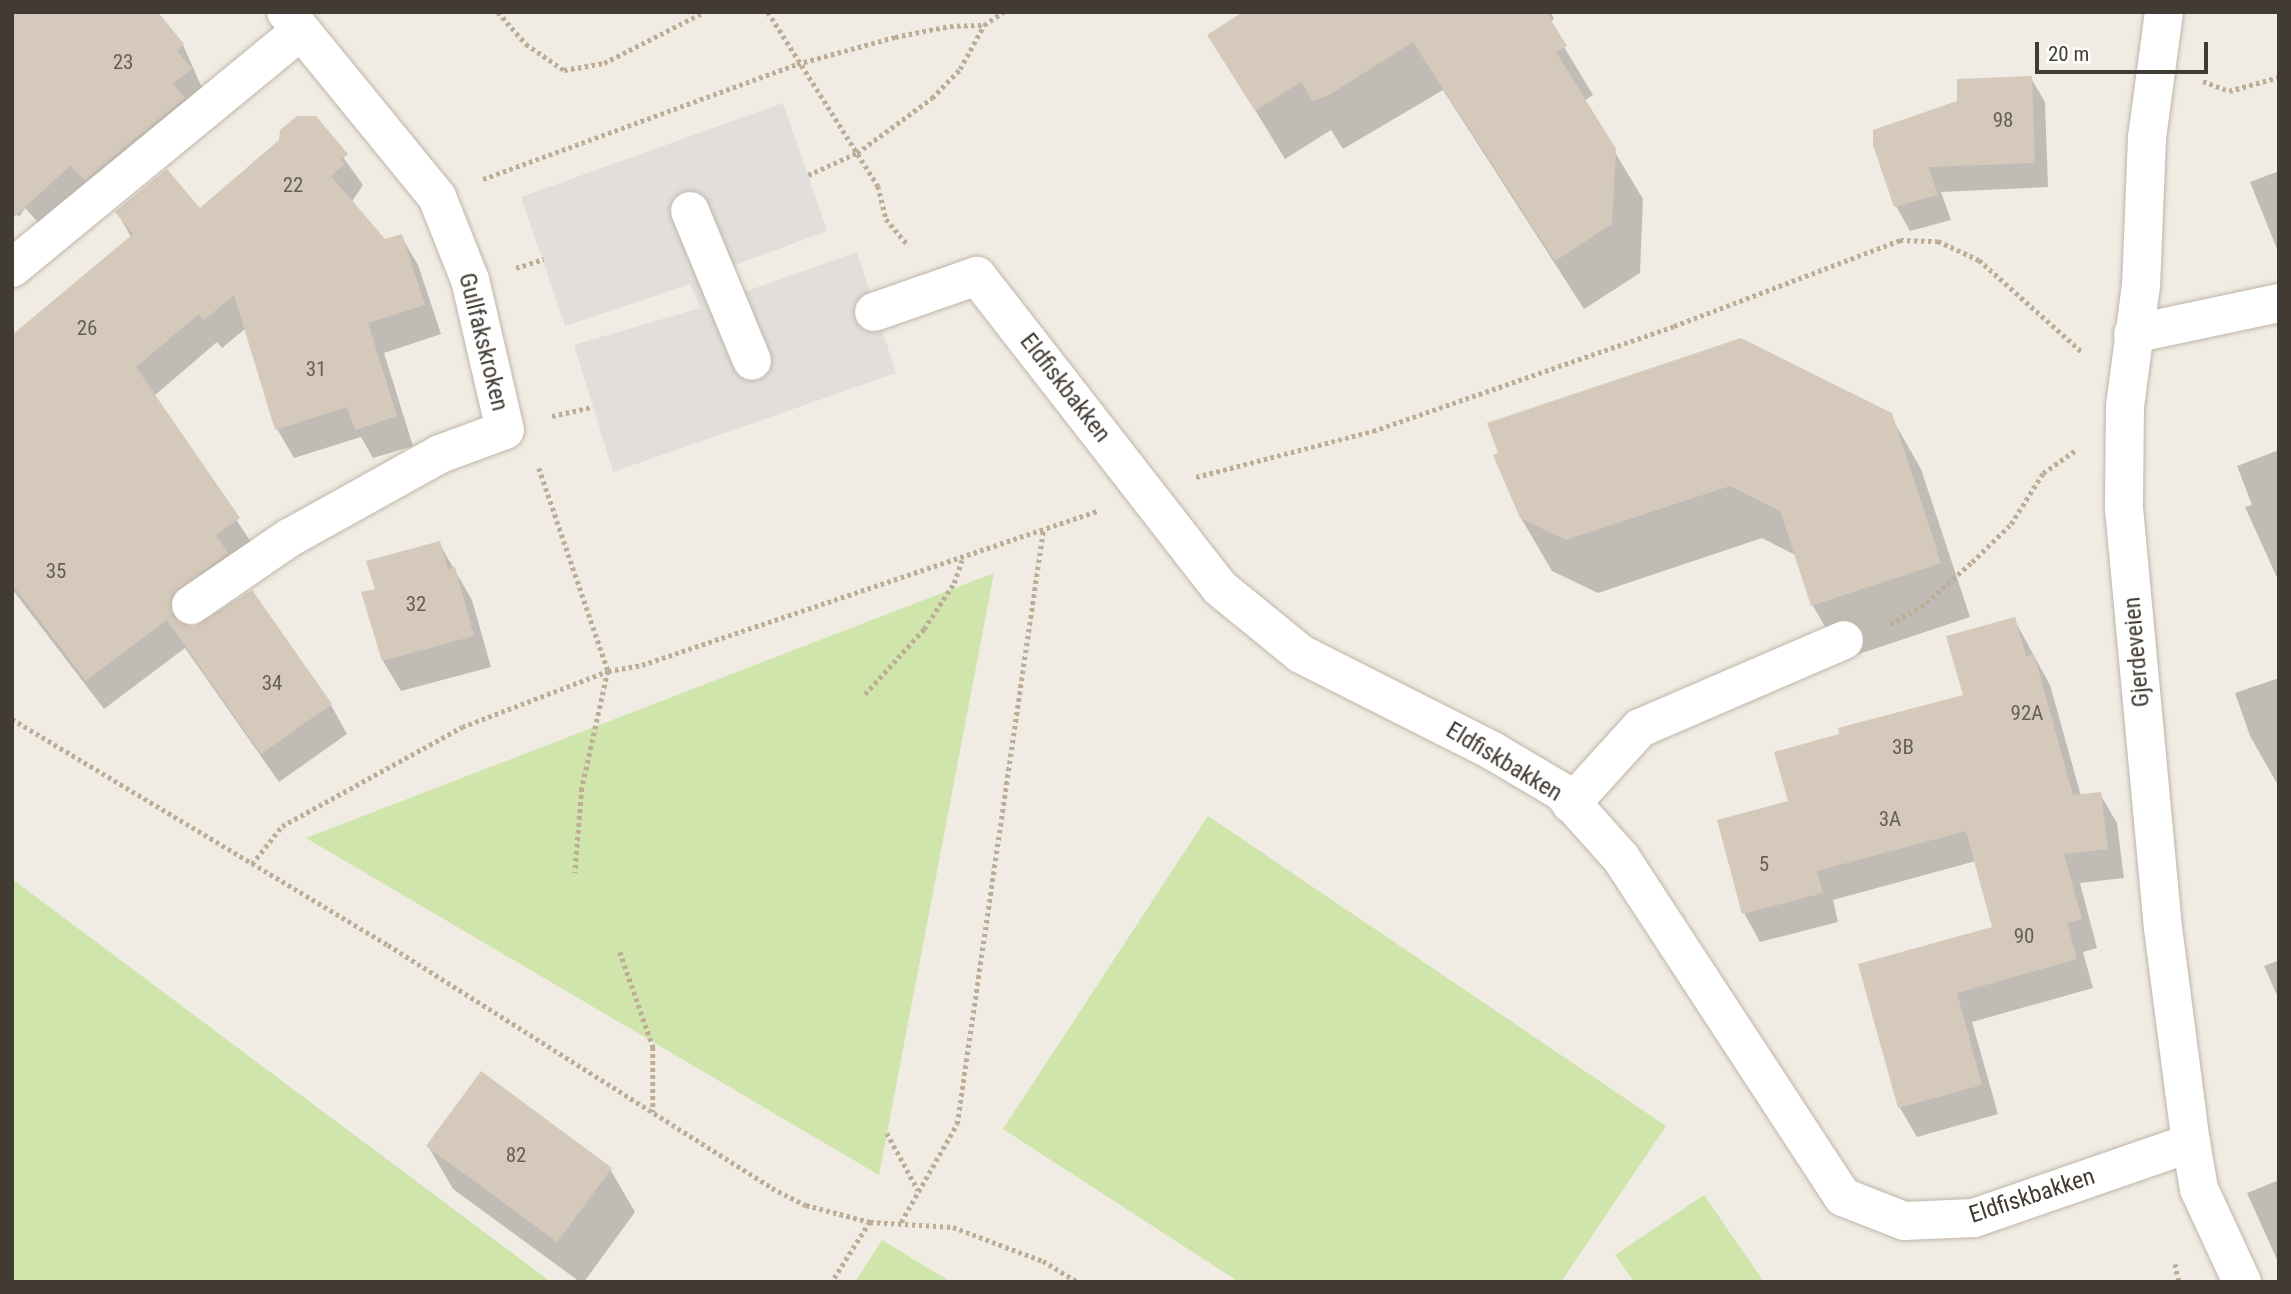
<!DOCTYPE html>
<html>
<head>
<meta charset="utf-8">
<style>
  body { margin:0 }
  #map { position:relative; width:2291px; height:1294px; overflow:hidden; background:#f1ece3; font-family:"Roboto Condensed",sans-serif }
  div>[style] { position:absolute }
  .green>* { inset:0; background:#cfe5ac }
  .parking>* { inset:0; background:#e1dedb }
  .shadow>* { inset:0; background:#0003 }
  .building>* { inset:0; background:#d5c9bb }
  .path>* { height:4.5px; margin-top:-2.25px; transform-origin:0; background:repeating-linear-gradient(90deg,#bdad97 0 3.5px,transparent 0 7px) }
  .roads { filter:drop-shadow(0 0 2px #bfb5a9) drop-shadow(0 0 2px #bfb5a9) }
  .minor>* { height:38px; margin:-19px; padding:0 19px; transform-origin:19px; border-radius:19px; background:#fff }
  span { translate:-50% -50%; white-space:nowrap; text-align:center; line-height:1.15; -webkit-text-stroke:6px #fff; paint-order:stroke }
  .number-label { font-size:21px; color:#675e55 }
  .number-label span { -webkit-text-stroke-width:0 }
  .street-label { font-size:24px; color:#423b33 }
  .frame { position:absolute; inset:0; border:14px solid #423b33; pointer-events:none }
  .scale { position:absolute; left:2035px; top:42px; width:173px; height:32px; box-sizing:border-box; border:4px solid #423b33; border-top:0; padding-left:9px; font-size:21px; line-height:24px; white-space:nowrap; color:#423b33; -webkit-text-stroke:5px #fff; paint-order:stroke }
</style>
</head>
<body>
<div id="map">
  <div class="green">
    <i style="clip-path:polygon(994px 573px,879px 1175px,306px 838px)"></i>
    <i style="clip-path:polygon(1208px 816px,1666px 1126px,1561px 1282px,1239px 1282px,1003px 1129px)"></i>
    <i style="clip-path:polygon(12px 879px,551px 1282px,12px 1282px)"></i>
    <i style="clip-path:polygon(1704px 1195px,1764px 1282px,1634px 1282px,1615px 1255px)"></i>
    <i style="clip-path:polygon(882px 1240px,951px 1282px,855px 1282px)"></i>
  </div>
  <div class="parking">
    <i style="clip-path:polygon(783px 103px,827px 231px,729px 267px,739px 294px,857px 252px,896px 373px,613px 472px,574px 345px,700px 308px,690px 284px,565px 326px,521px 197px)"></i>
  </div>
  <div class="shadow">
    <i style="clip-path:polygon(153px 12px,183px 45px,207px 99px,47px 232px,25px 208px,19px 217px,12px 209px)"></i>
    <i style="clip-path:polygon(1246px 12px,1551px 12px,1554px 19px,1549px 22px,1593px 95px,1584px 101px,1643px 199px,1640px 273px,1584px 309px,1443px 90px,1343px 149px,1331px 130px,1285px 159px,1209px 35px)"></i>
    <i style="clip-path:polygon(2031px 78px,2045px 102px,2048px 187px,1941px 192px,1951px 220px,1910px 231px,1896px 206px,1959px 102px)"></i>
    <i style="clip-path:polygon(315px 118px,363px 185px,351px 203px,385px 241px,401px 236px,418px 265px,441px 334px,384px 353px,413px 446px,373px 458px,361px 437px,294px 458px,277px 429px,246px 328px,222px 348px,217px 342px,154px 396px,255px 548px,243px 583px,187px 625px,331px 705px,347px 734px,279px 782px,185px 648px,104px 709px,12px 589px,12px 340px,131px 237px,117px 212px,199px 211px)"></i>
    <i style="clip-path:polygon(2279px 171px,2279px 254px,2250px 182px)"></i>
    <i style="clip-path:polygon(1890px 415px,1921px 469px,1970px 617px,1844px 659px,1813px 606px,1797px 556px,1762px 538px,1598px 593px,1552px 571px,1521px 518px)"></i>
    <i style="clip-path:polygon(2279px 450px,2279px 582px,2245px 507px,2252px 505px,2237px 466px)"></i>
    <i style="clip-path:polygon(439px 543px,472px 600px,491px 667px,401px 691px,383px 661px,363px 594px,377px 590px)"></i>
    <i style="clip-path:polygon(2014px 619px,2050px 685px,2081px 796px,2100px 794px,2117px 823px,2124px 878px,2080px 883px,2097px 948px,2083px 952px,2093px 988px,1972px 1022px,1998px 1114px,1917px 1137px,1900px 1108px,1860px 965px,1994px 928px,1976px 861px,1833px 900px,1838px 922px,1760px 942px,1744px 913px,1790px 802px,1965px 696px)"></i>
    <i style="clip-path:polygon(2279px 678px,2279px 787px,2250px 736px,2235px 693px)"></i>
    <i style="clip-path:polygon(2279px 960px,2279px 1000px,2264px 966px)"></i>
    <i style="clip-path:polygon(428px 1146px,610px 1169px,635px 1212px,584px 1282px,580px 1282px,453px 1189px)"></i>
    <i style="clip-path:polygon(2279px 1180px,2279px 1264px,2247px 1193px)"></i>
  </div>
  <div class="building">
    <i style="clip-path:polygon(12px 12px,158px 12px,184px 44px,177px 51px,192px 69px,173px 84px,185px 98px,85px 180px,70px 166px,12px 219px)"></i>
    <i style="clip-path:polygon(1243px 12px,1546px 12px,1567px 46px,1556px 52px,1616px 149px,1612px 224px,1555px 261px,1413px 42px,1329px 95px,1313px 101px,1301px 82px,1255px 111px,1207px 35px)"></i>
    <i style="clip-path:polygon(2032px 76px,2035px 163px,1929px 167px,1938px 195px,1894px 207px,1873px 145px,1873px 130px,1957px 101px,1957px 79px)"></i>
    <i style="clip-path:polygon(297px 116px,316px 116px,348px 154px,341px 160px,345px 164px,331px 176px,385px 239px,402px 234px,425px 305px,368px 323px,397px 416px,355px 430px,347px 407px,275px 430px,234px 295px,204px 320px,199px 314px,136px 367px,240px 518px,216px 535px,228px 553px,172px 595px,173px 617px,193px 627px,252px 590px,332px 704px,261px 754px,167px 620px,86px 681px,12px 584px,12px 335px,133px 234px,115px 212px,167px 169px,200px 208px,279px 140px,280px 130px)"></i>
    <i style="clip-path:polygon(1741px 338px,1892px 413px,1941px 563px,1811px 606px,1780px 511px,1730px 486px,1566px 540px,1520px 518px,1493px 455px,1498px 453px,1487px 423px)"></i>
    <i style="clip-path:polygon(440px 541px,448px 570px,455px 567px,474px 636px,382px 661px,361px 592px,375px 589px,366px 561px)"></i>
    <i style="clip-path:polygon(2015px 617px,2026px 656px,2034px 654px,2073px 795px,2101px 792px,2108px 849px,2064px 854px,2082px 919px,2067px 923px,2077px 959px,1957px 993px,1982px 1085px,1898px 1108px,1858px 964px,1992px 927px,1966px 831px,1817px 871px,1823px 893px,1742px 914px,1717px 820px,1788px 801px,1774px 752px,1839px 734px,1838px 728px,1963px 695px,1946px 636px)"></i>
    <i style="clip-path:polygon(481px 1071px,612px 1168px,557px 1242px,426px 1146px)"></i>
  </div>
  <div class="path">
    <i style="left:498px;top:12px;width:43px;rotate:48.8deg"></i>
    <i style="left:526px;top:44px;width:46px;rotate:34.4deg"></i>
    <i style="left:564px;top:70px;width:41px;rotate:-9.9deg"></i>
    <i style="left:604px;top:63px;width:112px;rotate:-27deg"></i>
    <i style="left:768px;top:12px;width:206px;rotate:57.7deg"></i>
    <i style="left:878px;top:186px;width:34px;rotate:76deg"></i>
    <i style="left:886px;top:219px;width:35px;rotate:50deg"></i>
    <i style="left:2203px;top:81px;width:28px;rotate:21deg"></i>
    <i style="left:2229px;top:91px;width:52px;rotate:-15.6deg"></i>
    <i style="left:808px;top:175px;width:54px;rotate:-24.2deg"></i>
    <i style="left:857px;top:153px;width:93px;rotate:-36.3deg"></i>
    <i style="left:932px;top:98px;width:40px;rotate:-46deg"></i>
    <i style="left:960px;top:69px;width:50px;rotate:-61.4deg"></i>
    <i style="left:984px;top:25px;width:23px;rotate:-34deg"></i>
    <i style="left:483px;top:179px;width:334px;rotate:-20.1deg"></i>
    <i style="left:797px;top:64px;width:102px;rotate:-15.4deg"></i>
    <i style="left:895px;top:37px;width:56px;rotate:-11.3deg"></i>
    <i style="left:950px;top:26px;width:34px;rotate:-2deg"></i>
    <i style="left:516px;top:268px;width:29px;rotate:-18deg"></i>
    <i style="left:552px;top:416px;width:41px;rotate:-12.7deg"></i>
    <i style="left:539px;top:468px;width:214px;rotate:71.2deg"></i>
    <i style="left:608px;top:671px;width:120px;rotate:102.5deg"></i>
    <i style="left:582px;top:788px;width:85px;rotate:94.7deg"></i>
    <i style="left:1196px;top:477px;width:183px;rotate:-14.6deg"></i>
    <i style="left:1373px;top:431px;width:319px;rotate:-19.2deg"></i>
    <i style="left:1674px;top:326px;width:242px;rotate:-20.8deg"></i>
    <i style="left:1900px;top:240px;width:38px;rotate:2deg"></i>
    <i style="left:1938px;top:241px;width:45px;rotate:24.9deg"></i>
    <i style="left:1979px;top:260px;width:137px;rotate:41.7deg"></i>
    <i style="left:1890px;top:624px;width:35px;rotate:-29deg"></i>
    <i style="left:1921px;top:607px;width:68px;rotate:-41.4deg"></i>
    <i style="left:1972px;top:562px;width:54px;rotate:-44.3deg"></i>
    <i style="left:2011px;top:524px;width:60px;rotate:-57.9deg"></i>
    <i style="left:2043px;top:473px;width:39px;rotate:-35deg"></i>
    <i style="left:865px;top:694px;width:88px;rotate:-47.8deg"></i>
    <i style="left:924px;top:629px;width:55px;rotate:-56.9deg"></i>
    <i style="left:954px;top:583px;width:24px;rotate:-71deg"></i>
    <i style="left:12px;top:719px;width:439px;rotate:31deg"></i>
    <i style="left:388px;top:945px;width:454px;rotate:32.3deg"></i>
    <i style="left:772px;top:1188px;width:38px;rotate:27deg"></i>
    <i style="left:806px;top:1205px;width:66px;rotate:14.9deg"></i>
    <i style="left:870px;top:1222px;width:71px;rotate:122.3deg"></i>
    <i style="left:252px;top:864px;width:48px;rotate:-51.7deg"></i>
    <i style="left:282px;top:826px;width:205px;rotate:-28.8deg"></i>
    <i style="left:462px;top:727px;width:156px;rotate:-21deg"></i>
    <i style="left:608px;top:671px;width:35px;rotate:-10deg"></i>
    <i style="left:642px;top:665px;width:481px;rotate:-18.7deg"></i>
    <i style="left:620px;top:952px;width:101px;rotate:70.8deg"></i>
    <i style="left:653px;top:1047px;width:65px;rotate:90deg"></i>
    <i style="left:887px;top:1133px;width:65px;rotate:61.5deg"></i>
    <i style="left:870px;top:1222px;width:83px;rotate:3.4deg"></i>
    <i style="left:953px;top:1227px;width:96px;rotate:20.7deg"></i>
    <i style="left:1043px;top:1261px;width:41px;rotate:31deg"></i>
    <i style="left:901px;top:1222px;width:113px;rotate:-60.3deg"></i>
    <i style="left:957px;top:1124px;width:599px;rotate:-81.75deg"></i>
    <i style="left:2175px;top:1264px;width:18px;rotate:77deg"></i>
  </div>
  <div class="roads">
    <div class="minor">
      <i style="left:2164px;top:12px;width:127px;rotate:97.7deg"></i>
      <i style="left:2147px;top:138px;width:147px;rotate:92.3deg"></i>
      <i style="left:2141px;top:285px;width:122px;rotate:97.5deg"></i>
      <i style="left:2125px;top:406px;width:102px;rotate:90.6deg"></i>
      <i style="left:2124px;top:508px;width:422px;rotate:84.7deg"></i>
      <i style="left:2163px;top:928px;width:217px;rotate:82.6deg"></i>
      <i style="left:2191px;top:1143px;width:47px;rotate:80.1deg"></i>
      <i style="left:2199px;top:1189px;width:102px;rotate:65.2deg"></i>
      <i style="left:690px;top:211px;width:162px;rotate:67.5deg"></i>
      <i style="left:12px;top:268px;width:374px;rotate:-39.4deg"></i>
      <i style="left:874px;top:312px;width:109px;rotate:-19.3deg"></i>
      <i style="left:977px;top:276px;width:395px;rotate:52.1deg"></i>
      <i style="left:1220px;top:588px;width:104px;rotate:39.2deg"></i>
      <i style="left:1301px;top:654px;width:213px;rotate:26.8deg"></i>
      <i style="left:1491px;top:750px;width:82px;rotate:30.6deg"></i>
      <i style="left:1562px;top:792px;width:89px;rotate:48.2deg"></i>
      <i style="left:1621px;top:858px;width:405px;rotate:56.8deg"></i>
      <i style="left:1843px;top:1197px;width:66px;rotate:21.5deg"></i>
      <i style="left:1904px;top:1221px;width:70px;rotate:-2.5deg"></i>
      <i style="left:1974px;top:1218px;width:230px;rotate:-19.1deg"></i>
      <i style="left:2133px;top:334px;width:149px;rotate:-12deg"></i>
      <i style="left:191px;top:605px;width:119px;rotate:-34.4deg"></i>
      <i style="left:289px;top:538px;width:173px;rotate:-29.1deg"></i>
      <i style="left:440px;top:454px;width:69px;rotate:-20.3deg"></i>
      <i style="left:505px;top:430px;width:154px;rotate:-103.1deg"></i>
      <i style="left:470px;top:280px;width:89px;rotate:-111.7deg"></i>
      <i style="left:437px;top:197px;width:239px;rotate:-129.2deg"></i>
      <i style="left:1571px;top:804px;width:103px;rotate:-47.8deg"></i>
      <i style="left:1640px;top:728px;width:222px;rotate:-23.3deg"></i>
    </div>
  </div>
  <div class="number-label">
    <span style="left:123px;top:62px">23</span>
    <span style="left:2003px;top:120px">98</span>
    <span style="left:293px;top:185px">22</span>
    <span style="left:87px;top:328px">26</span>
    <span style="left:316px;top:369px">31</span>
    <span style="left:56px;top:571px">35</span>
    <span style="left:416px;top:604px">32</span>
    <span style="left:272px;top:683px">34</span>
    <span style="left:2027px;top:713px">92A</span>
    <span style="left:1903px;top:747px">3B</span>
    <span style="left:1890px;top:819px">3A</span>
    <span style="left:1764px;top:864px">5</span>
    <span style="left:2024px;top:936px">90</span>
    <span style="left:516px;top:1155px">82</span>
  </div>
  <div class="street-label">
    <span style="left:483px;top:342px;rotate:76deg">Gullfakskroken</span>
    <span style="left:1065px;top:388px;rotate:52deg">Eldfiskbakken</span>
    <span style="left:2137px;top:652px;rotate:-95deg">Gjerdeveien</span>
    <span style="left:1504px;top:762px;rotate:31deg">Eldfiskbakken</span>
    <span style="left:2032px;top:1196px;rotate:-18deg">Eldfiskbakken</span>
  </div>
  <div class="frame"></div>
  <div class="scale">20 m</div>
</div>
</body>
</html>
